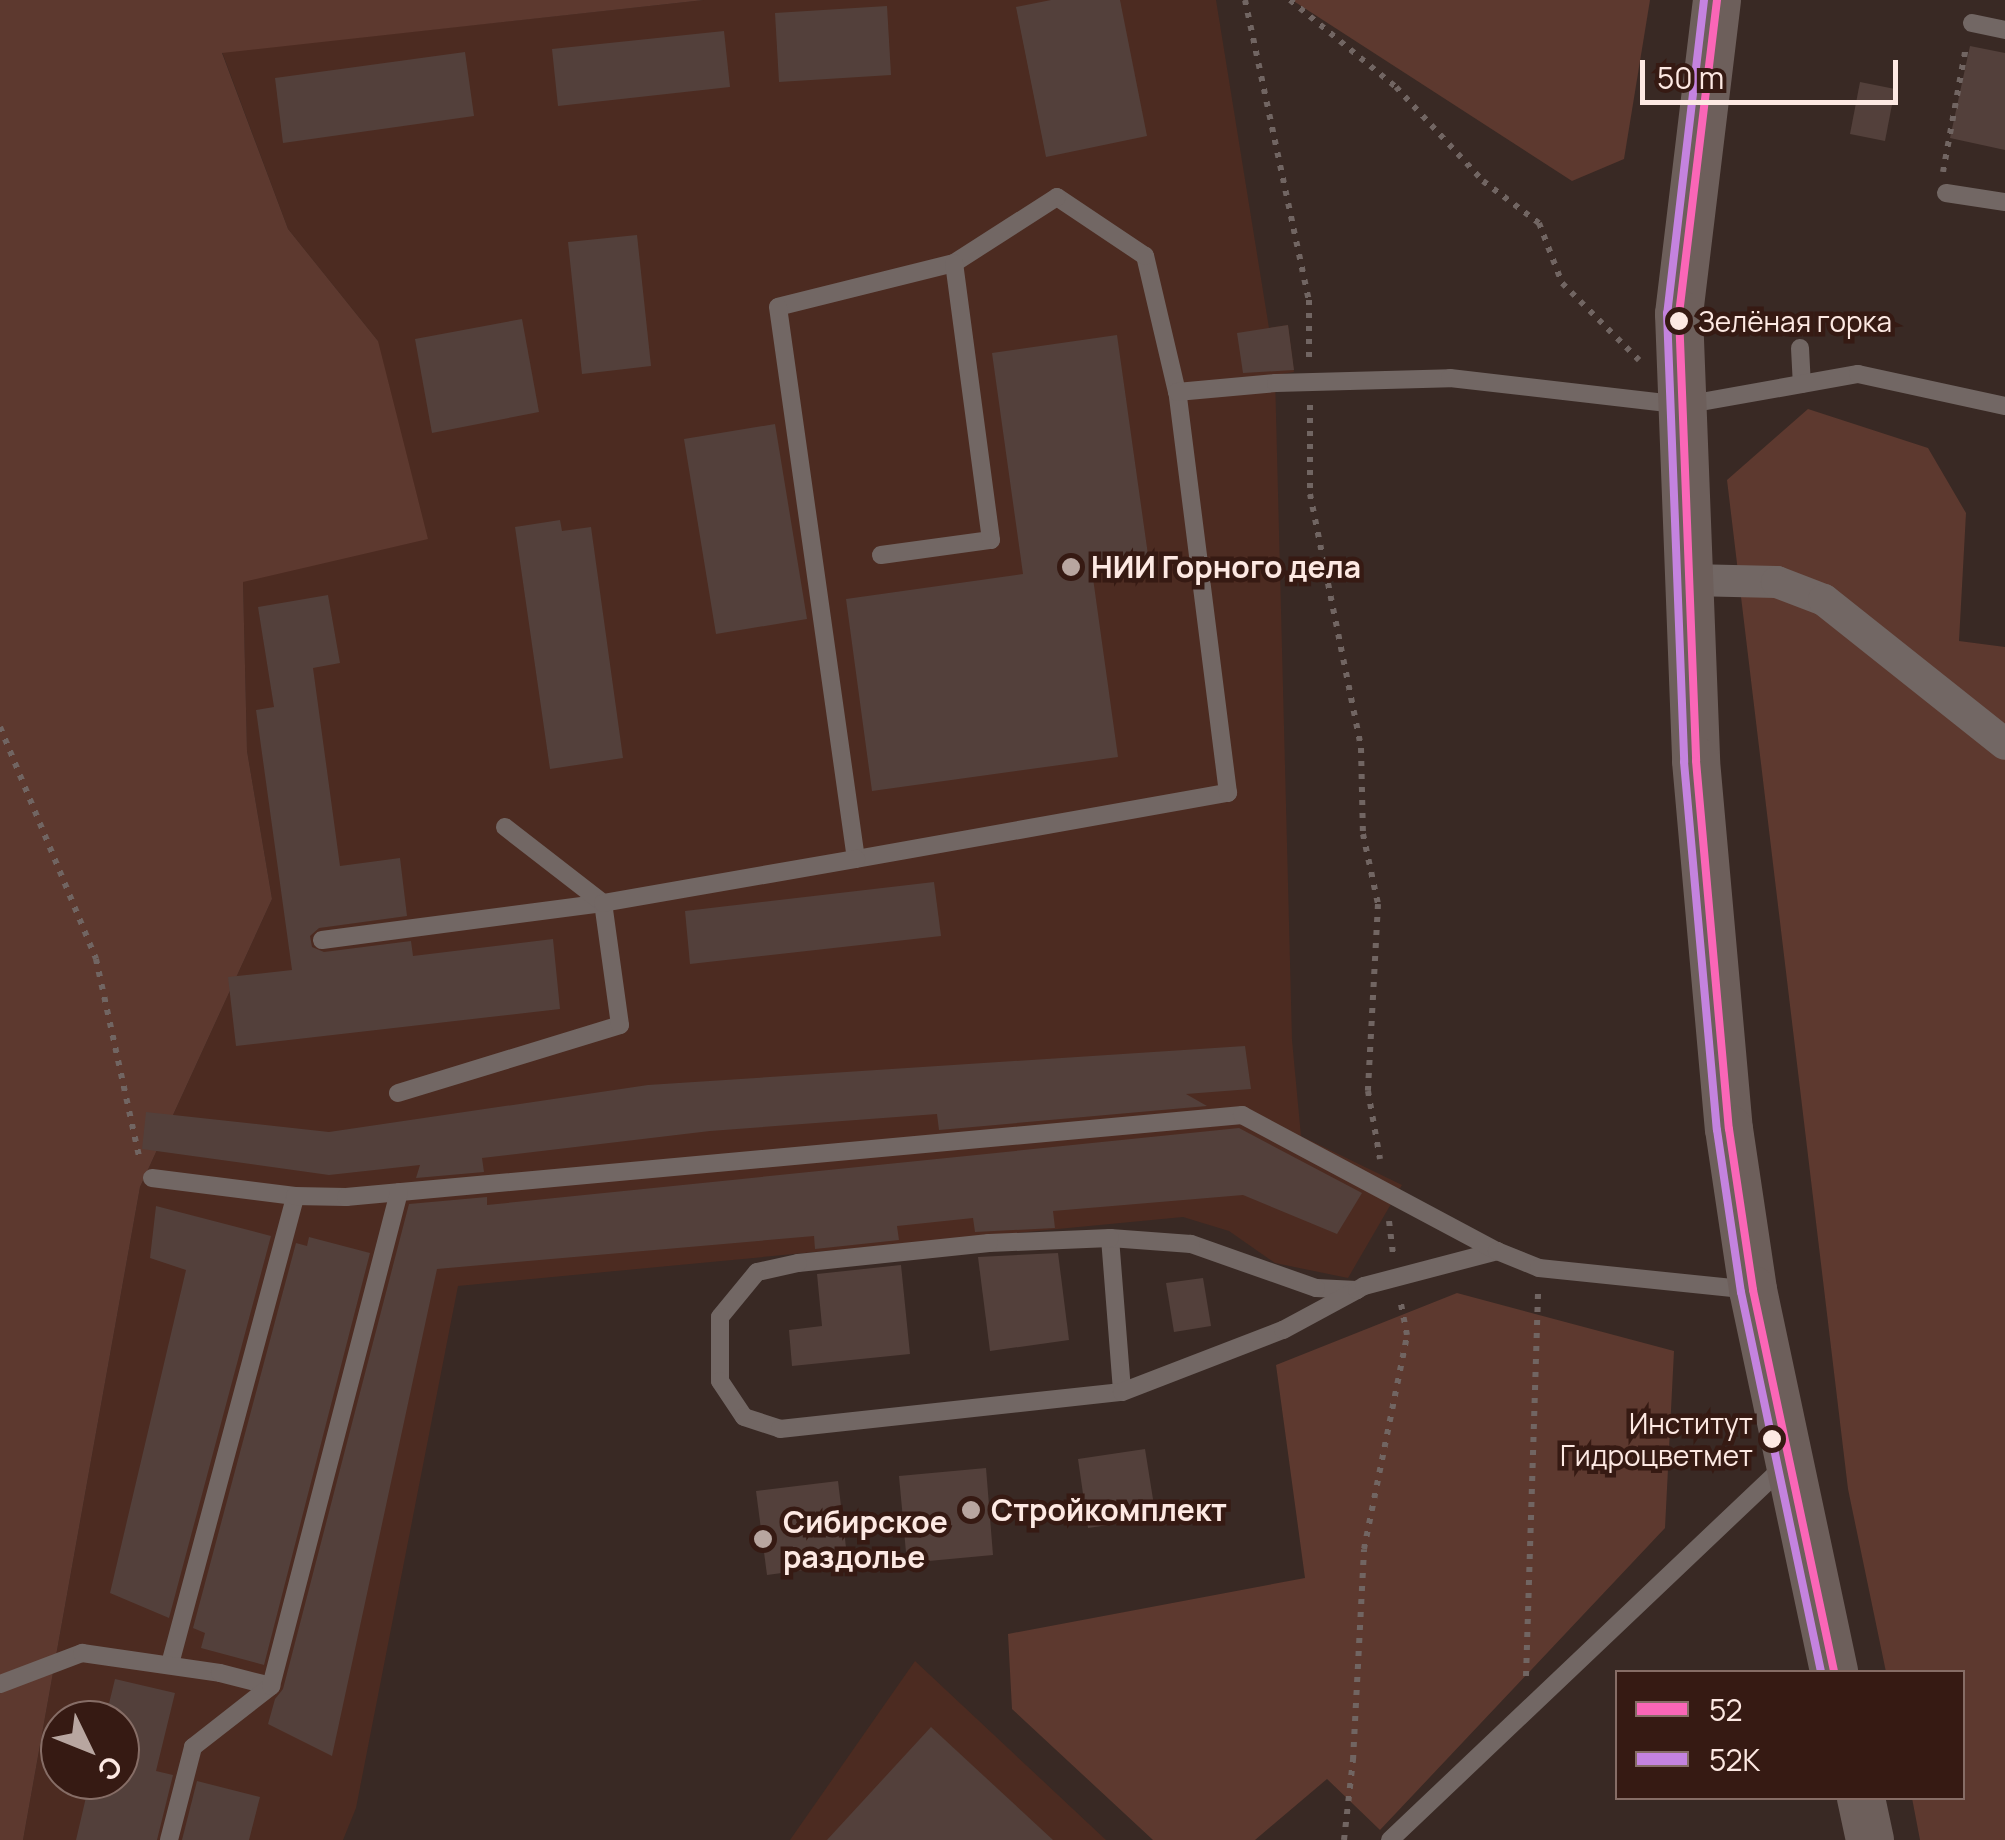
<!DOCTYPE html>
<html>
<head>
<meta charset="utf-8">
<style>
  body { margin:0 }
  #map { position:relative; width:2005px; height:1840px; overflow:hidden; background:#392924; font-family:Manrope,sans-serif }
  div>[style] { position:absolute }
  .built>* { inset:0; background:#4c2b21 }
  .green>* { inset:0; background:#5d392f }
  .building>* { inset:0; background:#53403b }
  .path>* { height:6px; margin-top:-3px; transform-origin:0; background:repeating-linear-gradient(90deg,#716562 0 5px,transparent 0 13px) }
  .lane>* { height:18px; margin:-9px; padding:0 9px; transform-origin:9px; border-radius:9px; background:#726764 }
  .street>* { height:32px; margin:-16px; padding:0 16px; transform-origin:16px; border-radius:16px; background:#726764 }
  .secondary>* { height:48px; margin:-24px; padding:0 24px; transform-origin:24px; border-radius:24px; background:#6d5f5b }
  .bus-1>* { height:8px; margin:-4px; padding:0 4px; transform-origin:4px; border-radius:4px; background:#fa66b7 }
  .bus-2>* { height:8px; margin:-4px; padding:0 4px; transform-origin:4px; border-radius:4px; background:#c483df }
  .dots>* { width:28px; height:28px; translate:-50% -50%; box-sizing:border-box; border:5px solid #361a13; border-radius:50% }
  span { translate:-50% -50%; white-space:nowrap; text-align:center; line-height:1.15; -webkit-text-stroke:9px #361a13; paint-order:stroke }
  .bus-label { font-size:28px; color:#fde9e3 }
  .left { translate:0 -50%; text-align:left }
  .right { translate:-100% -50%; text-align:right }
  .poi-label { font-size:30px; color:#fde9e3; font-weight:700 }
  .legend { position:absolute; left:1615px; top:1670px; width:350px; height:130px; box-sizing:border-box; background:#361a13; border:2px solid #866d66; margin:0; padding:12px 18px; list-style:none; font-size:30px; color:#fde9e3 }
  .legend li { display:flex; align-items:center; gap:20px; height:50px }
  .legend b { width:50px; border:2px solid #866d66 }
  .north { position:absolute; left:40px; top:1700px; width:100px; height:100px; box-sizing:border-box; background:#361a13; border:2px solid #866d66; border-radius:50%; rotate:133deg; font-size:28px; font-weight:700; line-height:40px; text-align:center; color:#fde9e3 }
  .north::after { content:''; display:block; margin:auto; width:35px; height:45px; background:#b8a6a0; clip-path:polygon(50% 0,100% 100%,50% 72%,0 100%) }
  .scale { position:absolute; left:1640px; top:60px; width:258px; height:45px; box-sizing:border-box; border:5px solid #fde9e3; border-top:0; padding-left:12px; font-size:30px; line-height:35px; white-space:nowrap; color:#fde9e3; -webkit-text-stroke:8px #361a13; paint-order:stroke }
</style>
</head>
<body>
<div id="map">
  <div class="built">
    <i style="clip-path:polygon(evenodd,704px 0,1216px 0,1269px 328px,1288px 325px,1294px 372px,1275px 375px,1292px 1040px,1301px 1136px,1402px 1185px,1348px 1278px,1275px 1263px,1229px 1231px,1183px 1217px,458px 1286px,356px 1808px,343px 1840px,23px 1840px,140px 1187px,272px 899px,247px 751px,243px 582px,378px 341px,288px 229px,222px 52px,704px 0,60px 1720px,120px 1720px,120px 1780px,60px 1780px,60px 1720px)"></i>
    <i style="clip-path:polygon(915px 1661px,1106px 1840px,790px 1840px)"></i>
  </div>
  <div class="green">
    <i style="clip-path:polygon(0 0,704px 0,222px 53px,288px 229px,378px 341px,428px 539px,243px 582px,247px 751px,272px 899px,140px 1187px,23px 1840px,0 1840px)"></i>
    <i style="clip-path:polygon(1292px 0,1650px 0,1624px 159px,1572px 181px)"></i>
    <i style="clip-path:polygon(1808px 409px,1928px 448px,1966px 513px,1959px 641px,2005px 647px,2005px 1840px,1920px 1840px,1912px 1798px,1962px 1798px,1962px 1672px,1886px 1672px,1848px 1489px,1727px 480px)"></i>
    <i style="clip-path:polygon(1457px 1293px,1674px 1351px,1665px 1528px,1380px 1830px,1327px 1779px,1255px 1840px,1153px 1840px,1012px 1709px,1008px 1634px,1305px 1578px,1276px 1365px)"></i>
  </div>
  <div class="building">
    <i style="clip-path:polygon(1051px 0,1120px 0,1147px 136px,1046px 157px,1016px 7px)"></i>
    <i style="clip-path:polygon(887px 6px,891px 75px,779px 82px,775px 13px)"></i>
    <i style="clip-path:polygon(724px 31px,730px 87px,558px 106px,552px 49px)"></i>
    <i style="clip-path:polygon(1970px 46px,2005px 53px,2005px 150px,1950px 138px)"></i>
    <i style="clip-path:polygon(465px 52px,474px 116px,283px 143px,275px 78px)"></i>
    <i style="clip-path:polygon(1860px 82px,1895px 89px,1885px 141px,1850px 134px)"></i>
    <i style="clip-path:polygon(637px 235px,651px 366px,582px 374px,568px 242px)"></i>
    <i style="clip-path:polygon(522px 319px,539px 412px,432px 433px,415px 339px)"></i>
    <i style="clip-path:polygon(1288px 325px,1294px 370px,1243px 373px,1237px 333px)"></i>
    <i style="clip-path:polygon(1117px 335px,1149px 562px,1092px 571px,1118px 757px,872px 791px,846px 599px,1023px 574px,992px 353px)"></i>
    <i style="clip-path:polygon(775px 424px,807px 619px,716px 634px,684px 439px)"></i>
    <i style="clip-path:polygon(560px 520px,562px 531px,591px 527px,623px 758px,550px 769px,515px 527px)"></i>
    <i style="clip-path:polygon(328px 595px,340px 663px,313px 668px,340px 866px,400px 858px,407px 916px,319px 928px,310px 936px,312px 947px,324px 952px,411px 941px,413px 956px,553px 939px,560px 1009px,236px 1046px,228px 977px,292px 970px,256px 710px,274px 707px,258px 607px)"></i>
    <i style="clip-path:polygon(934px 882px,941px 936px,690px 964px,685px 911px)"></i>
    <i style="clip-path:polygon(1245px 1046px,1251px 1089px,1186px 1094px,1207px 1106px,939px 1130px,937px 1114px,710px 1131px,482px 1158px,484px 1172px,416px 1178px,420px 1165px,329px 1175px,142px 1149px,146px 1112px,329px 1132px,648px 1085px)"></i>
    <i style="clip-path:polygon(1239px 1128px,1362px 1193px,1337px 1234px,1243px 1195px,1053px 1211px,1055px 1228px,975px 1232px,973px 1218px,897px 1226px,899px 1240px,815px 1249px,814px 1236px,437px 1269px,332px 1756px,268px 1724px,275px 1699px,283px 1689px,409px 1204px,487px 1197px,487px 1205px)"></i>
    <i style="clip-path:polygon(156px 1206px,271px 1236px,169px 1618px,110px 1593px,186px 1270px,150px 1258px)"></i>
    <i style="clip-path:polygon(309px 1237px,370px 1253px,264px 1665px,201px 1648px,205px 1633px,193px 1628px,296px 1243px,307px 1246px)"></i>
    <i style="clip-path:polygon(1058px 1253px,1069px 1340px,990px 1351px,978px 1257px)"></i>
    <i style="clip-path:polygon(901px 1265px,910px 1354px,792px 1366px,789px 1330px,822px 1326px,817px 1274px)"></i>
    <i style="clip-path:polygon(1203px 1278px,1211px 1326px,1174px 1332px,1166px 1283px)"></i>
    <i style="clip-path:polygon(1145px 1449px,1156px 1518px,1088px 1528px,1078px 1459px)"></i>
    <i style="clip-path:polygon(986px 1468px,993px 1555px,907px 1563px,899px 1476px)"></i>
    <i style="clip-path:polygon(838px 1481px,848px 1564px,767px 1575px,756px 1491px)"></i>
    <i style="clip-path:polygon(115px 1679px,175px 1693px,156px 1771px,173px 1775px,157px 1840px,76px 1840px,90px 1780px,120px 1780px,120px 1720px,105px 1720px)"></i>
    <i style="clip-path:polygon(931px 1727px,1053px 1840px,827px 1840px)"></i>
    <i style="clip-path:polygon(197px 1781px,260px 1797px,249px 1840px,182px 1840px)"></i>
  </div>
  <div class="path">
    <i style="left:1245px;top:0;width:307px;rotate:78deg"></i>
    <i style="left:1309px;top:300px;width:57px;rotate:90deg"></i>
    <i style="left:1290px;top:0;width:137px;rotate:39.4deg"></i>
    <i style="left:1396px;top:87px;width:128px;rotate:47.2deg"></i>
    <i style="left:1483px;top:181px;width:70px;rotate:36.9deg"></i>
    <i style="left:1539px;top:223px;width:64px;rotate:69deg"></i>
    <i style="left:1562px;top:283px;width:109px;rotate:45deg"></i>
    <i style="left:1943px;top:172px;width:127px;rotate:-79.6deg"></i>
    <i style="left:1310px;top:405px;width:89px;rotate:90deg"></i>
    <i style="left:1310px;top:494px;width:259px;rotate:78.6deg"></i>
    <i style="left:1361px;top:748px;width:86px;rotate:88.7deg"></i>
    <i style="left:1363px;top:834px;width:72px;rotate:77.9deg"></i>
    <i style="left:1378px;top:904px;width:187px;rotate:93.1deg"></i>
    <i style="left:1368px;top:1091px;width:69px;rotate:80deg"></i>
    <i style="left:0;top:727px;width:251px;rotate:67.5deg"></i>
    <i style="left:96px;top:959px;width:203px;rotate:77.7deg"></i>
    <i style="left:1389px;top:1221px;width:32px;rotate:83deg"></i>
    <i style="left:1526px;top:1676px;width:387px;rotate:-88.2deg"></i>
    <i style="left:1344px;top:1840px;width:81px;rotate:-83.6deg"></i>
    <i style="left:1353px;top:1760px;width:211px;rotate:-87deg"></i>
    <i style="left:1364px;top:1549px;width:218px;rotate:-78.6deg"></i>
    <i style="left:1407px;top:1335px;width:36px;rotate:-101deg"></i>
  </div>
  <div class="lane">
    <i style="left:1972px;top:23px;width:34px;rotate:12deg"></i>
    <i style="left:1946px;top:193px;width:60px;rotate:8.7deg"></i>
    <i style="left:1800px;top:348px;width:36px;rotate:87deg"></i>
    <i style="left:1177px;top:392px;width:140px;rotate:-103.2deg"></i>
    <i style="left:1145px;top:256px;width:106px;rotate:-146.2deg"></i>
    <i style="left:1057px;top:197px;width:122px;rotate:147.3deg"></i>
    <i style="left:954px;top:263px;width:181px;rotate:166deg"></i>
    <i style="left:778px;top:307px;width:557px;rotate:81.96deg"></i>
    <i style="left:856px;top:859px;width:378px;rotate:-10.1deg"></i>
    <i style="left:1228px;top:793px;width:404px;rotate:-97.2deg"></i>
    <i style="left:1177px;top:392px;width:99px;rotate:-5.2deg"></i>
    <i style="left:1276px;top:383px;width:174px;rotate:-1.6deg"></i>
    <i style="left:1450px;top:378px;width:236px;rotate:6.6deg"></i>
    <i style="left:1684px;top:405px;width:177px;rotate:-10.1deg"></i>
    <i style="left:1858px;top:374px;width:150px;rotate:12.3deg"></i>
    <i style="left:881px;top:555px;width:111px;rotate:-7.8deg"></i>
    <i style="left:991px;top:540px;width:279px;rotate:-97.6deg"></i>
    <i style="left:322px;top:940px;width:283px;rotate:-7.5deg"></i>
    <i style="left:603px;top:903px;width:124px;rotate:-142.2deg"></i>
    <i style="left:398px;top:1093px;width:232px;rotate:-17deg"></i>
    <i style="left:620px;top:1025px;width:123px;rotate:-97.9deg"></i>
    <i style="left:603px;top:903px;width:257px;rotate:-9.9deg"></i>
    <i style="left:152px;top:1178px;width:144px;rotate:7.2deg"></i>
    <i style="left:1110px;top:1238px;width:154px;rotate:85.5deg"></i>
    <i style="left:1357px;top:1290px;width:41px;rotate:-177.2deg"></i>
    <i style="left:1316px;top:1288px;width:133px;rotate:-160.6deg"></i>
    <i style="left:1191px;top:1244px;width:81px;rotate:-175.8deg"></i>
    <i style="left:1110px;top:1238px;width:121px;rotate:177.6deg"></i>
    <i style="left:989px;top:1243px;width:192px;rotate:174deg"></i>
    <i style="left:798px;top:1263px;width:42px;rotate:167.6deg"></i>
    <i style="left:757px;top:1272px;width:58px;rotate:129.4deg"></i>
    <i style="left:720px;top:1317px;width:64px;rotate:90deg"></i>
    <i style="left:720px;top:1381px;width:43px;rotate:56.3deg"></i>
    <i style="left:744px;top:1417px;width:38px;rotate:18deg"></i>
    <i style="left:780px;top:1429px;width:344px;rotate:-6.2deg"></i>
    <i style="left:1122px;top:1392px;width:173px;rotate:-21.1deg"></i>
    <i style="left:1283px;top:1330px;width:84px;rotate:-28.4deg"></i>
    <i style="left:1357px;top:1290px;width:8px;rotate:-30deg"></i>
    <i style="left:1364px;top:1286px;width:138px;rotate:-14.7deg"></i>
    <i style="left:170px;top:1664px;width:484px;rotate:-75deg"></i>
    <i style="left:295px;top:1196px;width:51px;rotate:1.1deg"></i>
    <i style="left:346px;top:1197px;width:900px;rotate:-5.23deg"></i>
    <i style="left:1242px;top:1115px;width:289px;rotate:28.1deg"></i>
    <i style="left:1497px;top:1251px;width:45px;rotate:22deg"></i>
    <i style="left:1539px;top:1268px;width:214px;rotate:5.9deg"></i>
    <i style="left:0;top:1684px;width:88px;rotate:-20.7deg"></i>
    <i style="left:82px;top:1653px;width:139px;rotate:8.2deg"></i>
    <i style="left:220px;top:1673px;width:53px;rotate:14.3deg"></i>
    <i style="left:169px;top:1840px;width:96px;rotate:-75.5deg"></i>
    <i style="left:193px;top:1747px;width:99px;rotate:-38deg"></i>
    <i style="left:271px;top:1686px;width:510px;rotate:-75.47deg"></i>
    <i style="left:1390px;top:1840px;width:543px;rotate:-43.51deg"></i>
  </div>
  <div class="street">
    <i style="left:1690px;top:580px;width:87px;rotate:1.3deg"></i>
    <i style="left:1777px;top:582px;width:50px;rotate:21deg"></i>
    <i style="left:1824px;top:600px;width:231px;rotate:38.5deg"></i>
  </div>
  <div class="secondary">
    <i style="left:1717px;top:0;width:316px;rotate:96.9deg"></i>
    <i style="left:1679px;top:314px;width:447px;rotate:87.8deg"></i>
    <i style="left:1696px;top:761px;width:369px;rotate:84.9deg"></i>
    <i style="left:1729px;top:1129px;width:163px;rotate:81.5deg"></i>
    <i style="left:1753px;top:1290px;width:390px;rotate:78deg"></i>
    <i style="left:1861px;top:1798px;width:43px;rotate:77.9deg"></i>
  </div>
  <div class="bus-1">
    <i style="left:1717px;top:0;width:316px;rotate:96.9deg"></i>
    <i style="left:1679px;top:314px;width:447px;rotate:87.8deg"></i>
    <i style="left:1696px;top:761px;width:369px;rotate:84.9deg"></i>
    <i style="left:1729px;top:1129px;width:163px;rotate:81.5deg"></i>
    <i style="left:1753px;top:1290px;width:390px;rotate:78deg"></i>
  </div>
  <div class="bus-2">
    <i style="left:1704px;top:0;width:315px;rotate:96.7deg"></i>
    <i style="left:1667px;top:313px;width:449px;rotate:87.8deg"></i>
    <i style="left:1684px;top:762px;width:369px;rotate:84.9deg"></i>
    <i style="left:1717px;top:1130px;width:164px;rotate:81.6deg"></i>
    <i style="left:1741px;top:1292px;width:388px;rotate:78.1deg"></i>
  </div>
  <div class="dots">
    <i style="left:1679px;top:321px;background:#fde9e3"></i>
    <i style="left:1071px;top:567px;background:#b8a6a0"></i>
    <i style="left:1772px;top:1439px;background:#fde9e3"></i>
    <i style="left:971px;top:1510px;background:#b8a6a0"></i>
    <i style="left:763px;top:1539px;background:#b8a6a0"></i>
  </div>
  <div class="bus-label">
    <span class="left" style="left:1698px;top:321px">Зелёная горка</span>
    <span class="right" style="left:1753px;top:1439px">Институт<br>Гидроцветмет</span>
  </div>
  <div class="poi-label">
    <span class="left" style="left:1091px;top:567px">НИИ Горного дела</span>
    <span class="left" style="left:991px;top:1510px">Стройкомплект</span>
    <span class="left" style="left:783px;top:1539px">Сибирское<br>раздолье</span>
  </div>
  <ul class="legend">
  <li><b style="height:12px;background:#fa66b7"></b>52</li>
  <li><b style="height:12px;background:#c483df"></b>52К</li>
  </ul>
  <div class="north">С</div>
  <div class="scale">50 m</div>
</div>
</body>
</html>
